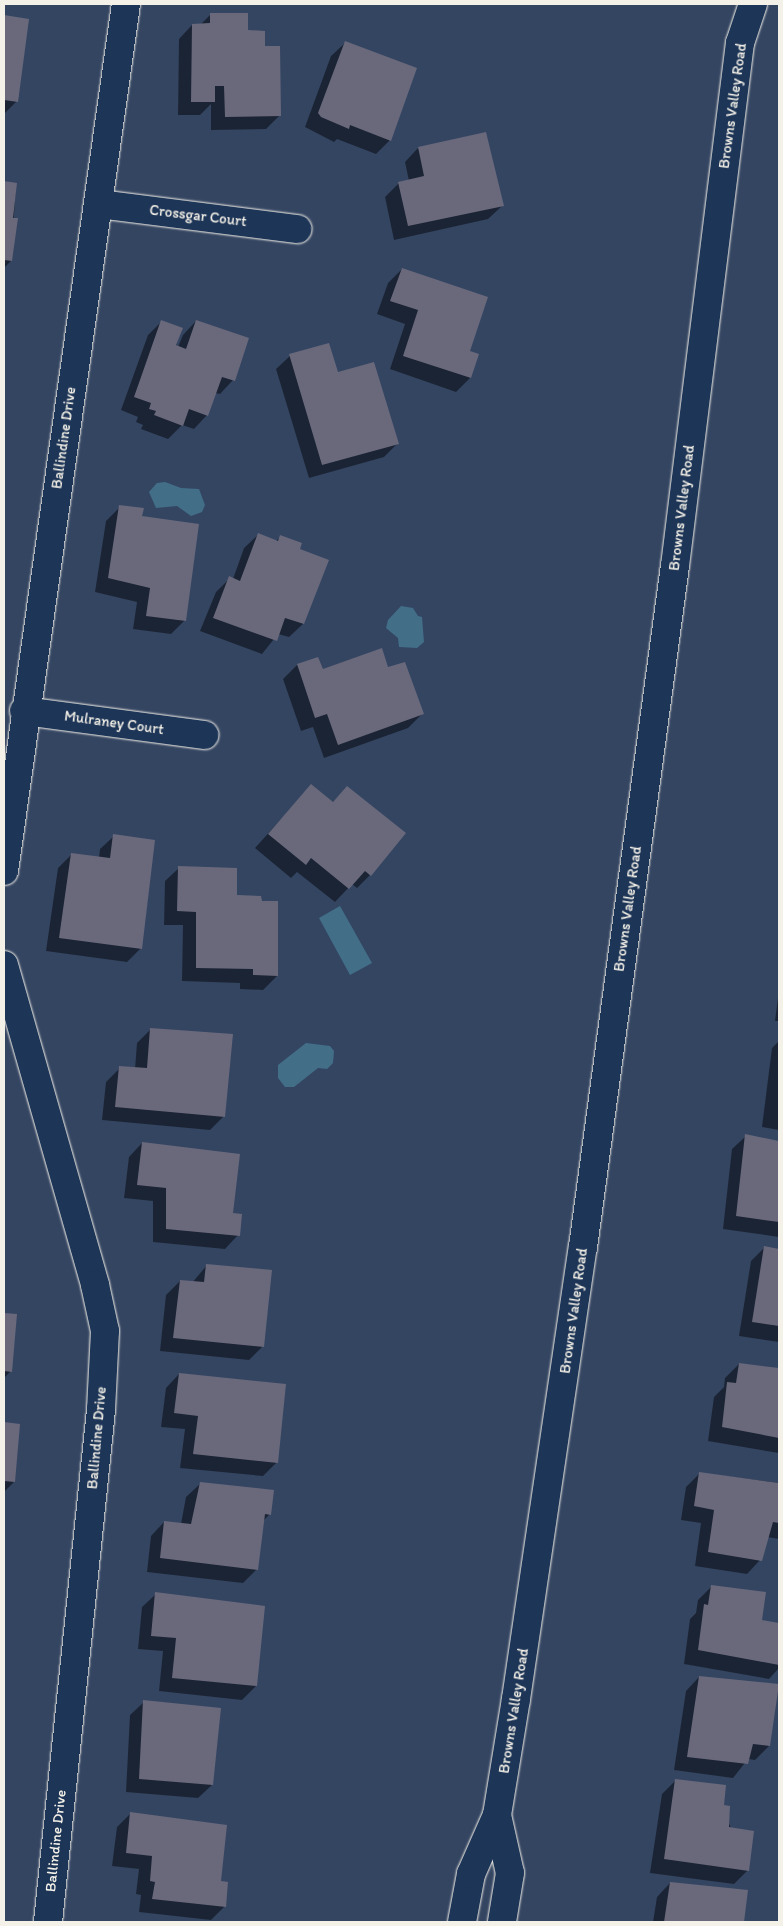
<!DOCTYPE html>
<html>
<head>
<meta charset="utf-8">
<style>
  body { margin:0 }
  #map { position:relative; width:783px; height:1926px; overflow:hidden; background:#344562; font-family:Itim,sans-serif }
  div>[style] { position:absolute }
  .water>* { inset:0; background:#426e88 }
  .shadow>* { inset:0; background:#0007 }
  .building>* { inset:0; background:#6a697c }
  .roads { filter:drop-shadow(0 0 1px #f4f1e8) drop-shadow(0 0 1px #f4f1e8) }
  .minor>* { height:28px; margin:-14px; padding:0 14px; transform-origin:14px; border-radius:14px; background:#1d3557 }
  .major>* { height:28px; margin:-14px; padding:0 14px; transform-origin:14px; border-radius:14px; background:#1d3557 }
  span { translate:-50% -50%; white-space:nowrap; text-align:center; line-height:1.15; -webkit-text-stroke:5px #1d3557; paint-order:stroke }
  .street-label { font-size:15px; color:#f4f1e8 }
  .frame { position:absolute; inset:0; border:5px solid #f4f1e8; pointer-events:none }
</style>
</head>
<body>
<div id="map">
  <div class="water">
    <i style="clip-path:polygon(165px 482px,181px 488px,199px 489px,205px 505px,202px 512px,191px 516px,177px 506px,156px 508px,149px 492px,157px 483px)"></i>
    <i style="clip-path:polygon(401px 606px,413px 608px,418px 616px,422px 617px,424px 642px,417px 648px,399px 647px,398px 638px,386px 628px,388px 620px)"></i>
    <i style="clip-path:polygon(340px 906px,372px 963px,350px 975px,319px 918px)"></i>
    <i style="clip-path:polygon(306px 1043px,330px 1046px,334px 1051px,333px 1063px,327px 1069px,318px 1068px,294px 1087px,285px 1087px,278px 1078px,278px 1065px)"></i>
  </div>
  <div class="shadow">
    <i style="clip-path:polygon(211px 14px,246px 32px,264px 48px,280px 115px,266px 129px,211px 130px,211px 104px,200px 115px,178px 115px,179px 39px,192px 25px,200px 25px)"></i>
    <i style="clip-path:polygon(4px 16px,27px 20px,17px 101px,4px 114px)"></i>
    <i style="clip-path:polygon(345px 43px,390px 140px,376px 154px,337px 139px,334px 142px,305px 127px,331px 56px)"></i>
    <i style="clip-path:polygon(418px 148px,502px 206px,488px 219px,394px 240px,385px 197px,399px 183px,409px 181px,405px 162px)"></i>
    <i style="clip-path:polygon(4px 182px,16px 184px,11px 261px,4px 268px)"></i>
    <i style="clip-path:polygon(402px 269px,468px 352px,477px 355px,470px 378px,456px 392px,390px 369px,405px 324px,377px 314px,388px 283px)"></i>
    <i style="clip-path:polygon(196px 321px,233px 380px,220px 394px,215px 393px,207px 415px,194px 429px,182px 425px,168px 439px,141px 429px,143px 425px,136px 422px,138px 417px,121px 410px,148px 335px,161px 322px,178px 347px,183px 335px)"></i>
    <i style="clip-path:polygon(290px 356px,398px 443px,384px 457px,309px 478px,276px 369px)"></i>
    <i style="clip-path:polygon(120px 507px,141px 517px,185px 620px,171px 634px,133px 629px,137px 602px,95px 592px,106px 521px)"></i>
    <i style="clip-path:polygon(258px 535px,276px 541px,281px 537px,299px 550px,303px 624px,289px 637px,278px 634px,262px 654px,200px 631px,216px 592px,230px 578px,233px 579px,244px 548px)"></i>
    <i style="clip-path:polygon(318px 658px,322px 670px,388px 669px,422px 714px,408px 728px,324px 758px,313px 727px,301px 731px,283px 679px,297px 665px)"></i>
    <i style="clip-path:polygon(311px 786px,332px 803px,347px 788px,370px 875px,357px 888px,352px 884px,335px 902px,297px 872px,291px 878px,255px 848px)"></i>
    <i style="clip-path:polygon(114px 836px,141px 948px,127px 962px,46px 951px,58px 868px,72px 854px,99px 858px,100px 849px)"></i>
    <i style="clip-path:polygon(179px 868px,236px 896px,277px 976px,263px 990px,240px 989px,240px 983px,182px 981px,183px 925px,164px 925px,165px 881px)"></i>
    <i style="clip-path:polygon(779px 990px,779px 1021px,775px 1021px)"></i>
    <i style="clip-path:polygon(151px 1029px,224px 1116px,210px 1130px,102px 1120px,106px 1082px,120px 1068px,135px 1069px,137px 1043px)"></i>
    <i style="clip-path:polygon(779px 1041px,779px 1130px,762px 1127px,772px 1048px)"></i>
    <i style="clip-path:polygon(746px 1136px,779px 1142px,779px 1237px,723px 1229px,732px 1149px)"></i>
    <i style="clip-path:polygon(142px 1143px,232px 1214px,238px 1235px,225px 1249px,153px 1242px,153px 1201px,124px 1198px,129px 1157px)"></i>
    <i style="clip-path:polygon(764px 1248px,779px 1250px,779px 1342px,739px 1336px,751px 1261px)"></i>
    <i style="clip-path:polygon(207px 1265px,263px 1346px,249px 1360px,160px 1351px,166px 1295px,180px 1281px,192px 1283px)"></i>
    <i style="clip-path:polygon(4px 1314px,16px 1315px,11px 1371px,4px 1378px)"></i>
    <i style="clip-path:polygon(739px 1364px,779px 1371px,779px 1453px,708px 1441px,714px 1397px,724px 1387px,725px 1378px)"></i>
    <i style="clip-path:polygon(179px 1374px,277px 1462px,263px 1476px,180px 1468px,185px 1429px,161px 1427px,166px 1388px)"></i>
    <i style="clip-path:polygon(4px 1424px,19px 1425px,14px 1482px,4px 1492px)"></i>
    <i style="clip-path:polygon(700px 1473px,779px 1483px,779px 1539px,767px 1537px,760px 1560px,747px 1574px,695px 1566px,701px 1523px,681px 1520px,686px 1487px)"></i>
    <i style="clip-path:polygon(200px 1484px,270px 1514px,262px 1522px,257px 1569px,243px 1583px,147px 1572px,151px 1536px,164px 1522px,181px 1524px,186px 1497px)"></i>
    <i style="clip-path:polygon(712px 1586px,760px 1621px,779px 1624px,779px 1668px,769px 1679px,684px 1664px,690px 1619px,696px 1613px,698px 1600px)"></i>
    <i style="clip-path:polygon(156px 1594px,256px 1686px,242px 1700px,159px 1691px,163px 1651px,138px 1649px,142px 1607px)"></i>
    <i style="clip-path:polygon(699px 1677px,769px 1746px,755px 1760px,748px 1759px,733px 1778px,674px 1770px,686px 1691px)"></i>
    <i style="clip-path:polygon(144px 1702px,212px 1785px,198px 1798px,126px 1792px,130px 1715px)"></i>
    <i style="clip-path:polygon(675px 1781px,722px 1806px,748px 1870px,734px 1884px,650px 1873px,662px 1794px)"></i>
    <i style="clip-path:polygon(130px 1814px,219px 1882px,225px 1906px,211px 1920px,139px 1912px,141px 1895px,136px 1894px,139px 1869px,112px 1866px,117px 1827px)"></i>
    <i style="clip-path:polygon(670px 1883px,747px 1891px,743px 1922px,653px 1922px,657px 1897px)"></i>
  </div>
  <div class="building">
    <i style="clip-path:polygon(210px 13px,248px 13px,248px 30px,265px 31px,265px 46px,280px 46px,281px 116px,225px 117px,224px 86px,215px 86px,215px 102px,191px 102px,192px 24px,210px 23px)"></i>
    <i style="clip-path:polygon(4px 15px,29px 19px,18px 102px,4px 100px)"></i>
    <i style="clip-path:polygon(345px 41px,417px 68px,391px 141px,350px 125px,349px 129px,321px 117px,318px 113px)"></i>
    <i style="clip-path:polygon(486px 132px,504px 206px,408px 226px,398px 182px,424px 176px,418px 147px)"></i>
    <i style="clip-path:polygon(4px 181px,17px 183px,13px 218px,18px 218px,12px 261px,4px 260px)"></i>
    <i style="clip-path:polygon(402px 268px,488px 297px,470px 351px,479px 354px,471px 378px,403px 356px,418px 310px,390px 301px)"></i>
    <i style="clip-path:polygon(161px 320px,183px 328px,176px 345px,186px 349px,196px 320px,249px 338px,235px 381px,222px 377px,208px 416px,189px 409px,183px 426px,154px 415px,156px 411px,149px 409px,151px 403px,134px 397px)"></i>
    <i style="clip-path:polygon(329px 343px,338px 372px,374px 362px,399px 444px,322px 465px,289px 354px)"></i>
    <i style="clip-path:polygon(119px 505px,144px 508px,142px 516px,199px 524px,186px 621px,146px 616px,150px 588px,108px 578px)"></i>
    <i style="clip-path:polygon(258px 533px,278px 541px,280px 535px,302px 543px,300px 549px,329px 560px,304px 624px,285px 618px,277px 641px,213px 618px,229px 576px,240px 581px)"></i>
    <i style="clip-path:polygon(382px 648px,388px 667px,405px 662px,424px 714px,338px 745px,327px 714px,315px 718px,297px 664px,318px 657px,323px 669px)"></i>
    <i style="clip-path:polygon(311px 784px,333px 802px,347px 786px,406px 833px,371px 876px,365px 871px,349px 889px,311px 858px,306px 865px,268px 834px)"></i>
    <i style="clip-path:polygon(113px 834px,155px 840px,142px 949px,59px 938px,71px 853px,110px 858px)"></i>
    <i style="clip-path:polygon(178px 866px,237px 868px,237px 895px,261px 896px,262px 901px,278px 901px,278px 976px,253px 975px,253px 969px,196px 968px,196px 912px,177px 911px)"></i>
    <i style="clip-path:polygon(150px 1028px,233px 1034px,225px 1117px,115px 1107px,119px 1066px,147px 1068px)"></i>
    <i style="clip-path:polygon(745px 1134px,779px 1141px,779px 1222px,736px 1216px)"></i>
    <i style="clip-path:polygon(142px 1142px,240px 1154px,233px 1213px,242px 1214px,240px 1236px,166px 1229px,166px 1188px,137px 1185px)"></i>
    <i style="clip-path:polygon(764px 1246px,779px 1249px,779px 1326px,752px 1322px)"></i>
    <i style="clip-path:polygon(206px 1264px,272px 1270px,264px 1347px,173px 1338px,180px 1280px,204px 1282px)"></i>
    <i style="clip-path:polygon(4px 1313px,17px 1314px,12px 1372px,4px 1371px)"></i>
    <i style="clip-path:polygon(739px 1363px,779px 1368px,779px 1438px,722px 1427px,727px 1382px,736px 1383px)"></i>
    <i style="clip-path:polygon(179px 1373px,286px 1384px,278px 1463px,193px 1454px,198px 1416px,174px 1413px)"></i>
    <i style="clip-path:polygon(4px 1422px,20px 1424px,15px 1482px,4px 1481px)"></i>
    <i style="clip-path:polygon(699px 1472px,779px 1483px,779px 1523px,773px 1522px,762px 1561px,708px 1552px,714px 1510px,694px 1506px)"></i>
    <i style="clip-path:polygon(200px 1482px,274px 1490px,271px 1515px,265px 1514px,258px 1570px,160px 1558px,164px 1521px,191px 1524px)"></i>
    <i style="clip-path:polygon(711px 1585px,766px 1592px,762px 1620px,779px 1623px,779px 1665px,698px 1650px,704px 1604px,708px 1605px)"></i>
    <i style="clip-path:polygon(155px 1592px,265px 1606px,257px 1686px,172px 1678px,176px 1638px,151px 1636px)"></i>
    <i style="clip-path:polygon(699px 1676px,779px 1684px,770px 1746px,753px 1744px,748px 1764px,687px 1757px)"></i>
    <i style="clip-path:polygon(143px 1700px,221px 1708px,213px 1785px,139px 1779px)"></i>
    <i style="clip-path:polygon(675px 1779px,726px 1785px,724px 1805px,730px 1806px,729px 1827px,754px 1831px,749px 1871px,664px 1859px)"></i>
    <i style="clip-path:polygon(130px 1812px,227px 1825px,221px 1881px,228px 1882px,226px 1907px,152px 1899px,155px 1882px,150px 1881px,152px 1856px,126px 1853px)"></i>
    <i style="clip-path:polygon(670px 1882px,748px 1890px,744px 1922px,664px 1922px)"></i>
  </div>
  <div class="roads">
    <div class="minor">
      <i style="left:99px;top:204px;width:200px;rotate:7.2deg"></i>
      <i style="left:24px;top:711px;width:182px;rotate:7.6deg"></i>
      <i style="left:4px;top:871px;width:876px;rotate:-81.99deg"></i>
      <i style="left:4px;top:965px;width:333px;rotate:74.1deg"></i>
      <i style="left:95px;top:1285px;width:47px;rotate:77.7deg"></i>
      <i style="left:105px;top:1331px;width:79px;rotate:92.9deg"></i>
      <i style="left:101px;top:1410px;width:515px;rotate:95.91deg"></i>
    </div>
    <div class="major">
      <i style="left:497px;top:1815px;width:59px;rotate:77.4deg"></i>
      <i style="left:510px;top:1873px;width:50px;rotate:99.3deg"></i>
      <i style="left:462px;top:1922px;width:49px;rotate:-79.4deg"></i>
      <i style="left:471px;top:1874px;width:64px;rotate:-66.2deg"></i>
      <i style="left:497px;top:1815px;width:118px;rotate:-80.7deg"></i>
      <i style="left:516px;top:1699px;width:457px;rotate:-81.6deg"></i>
      <i style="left:583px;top:1247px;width:687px;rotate:-82.31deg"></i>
      <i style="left:675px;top:566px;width:527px;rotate:-82.92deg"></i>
      <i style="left:740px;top:43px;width:41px;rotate:-71.6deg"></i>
    </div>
  </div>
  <div class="street-label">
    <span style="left:733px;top:106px;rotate:-82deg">Browns Valley Road</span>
    <span style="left:198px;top:216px;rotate:7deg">Crossgar Court</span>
    <span style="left:64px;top:438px;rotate:-82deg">Ballindine Drive</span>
    <span style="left:682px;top:508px;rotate:-83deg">Browns Valley Road</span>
    <span style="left:114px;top:723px;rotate:8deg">Mulraney Court</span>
    <span style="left:628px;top:909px;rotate:-82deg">Browns Valley Road</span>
    <span style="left:574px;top:1311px;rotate:-82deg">Browns Valley Road</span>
    <span style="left:97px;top:1438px;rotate:-85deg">Ballindine Drive</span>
    <span style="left:514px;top:1711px;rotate:-81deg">Browns Valley Road</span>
    <span style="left:56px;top:1841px;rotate:-84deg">Ballindine Drive</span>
  </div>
  <div class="frame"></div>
</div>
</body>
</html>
